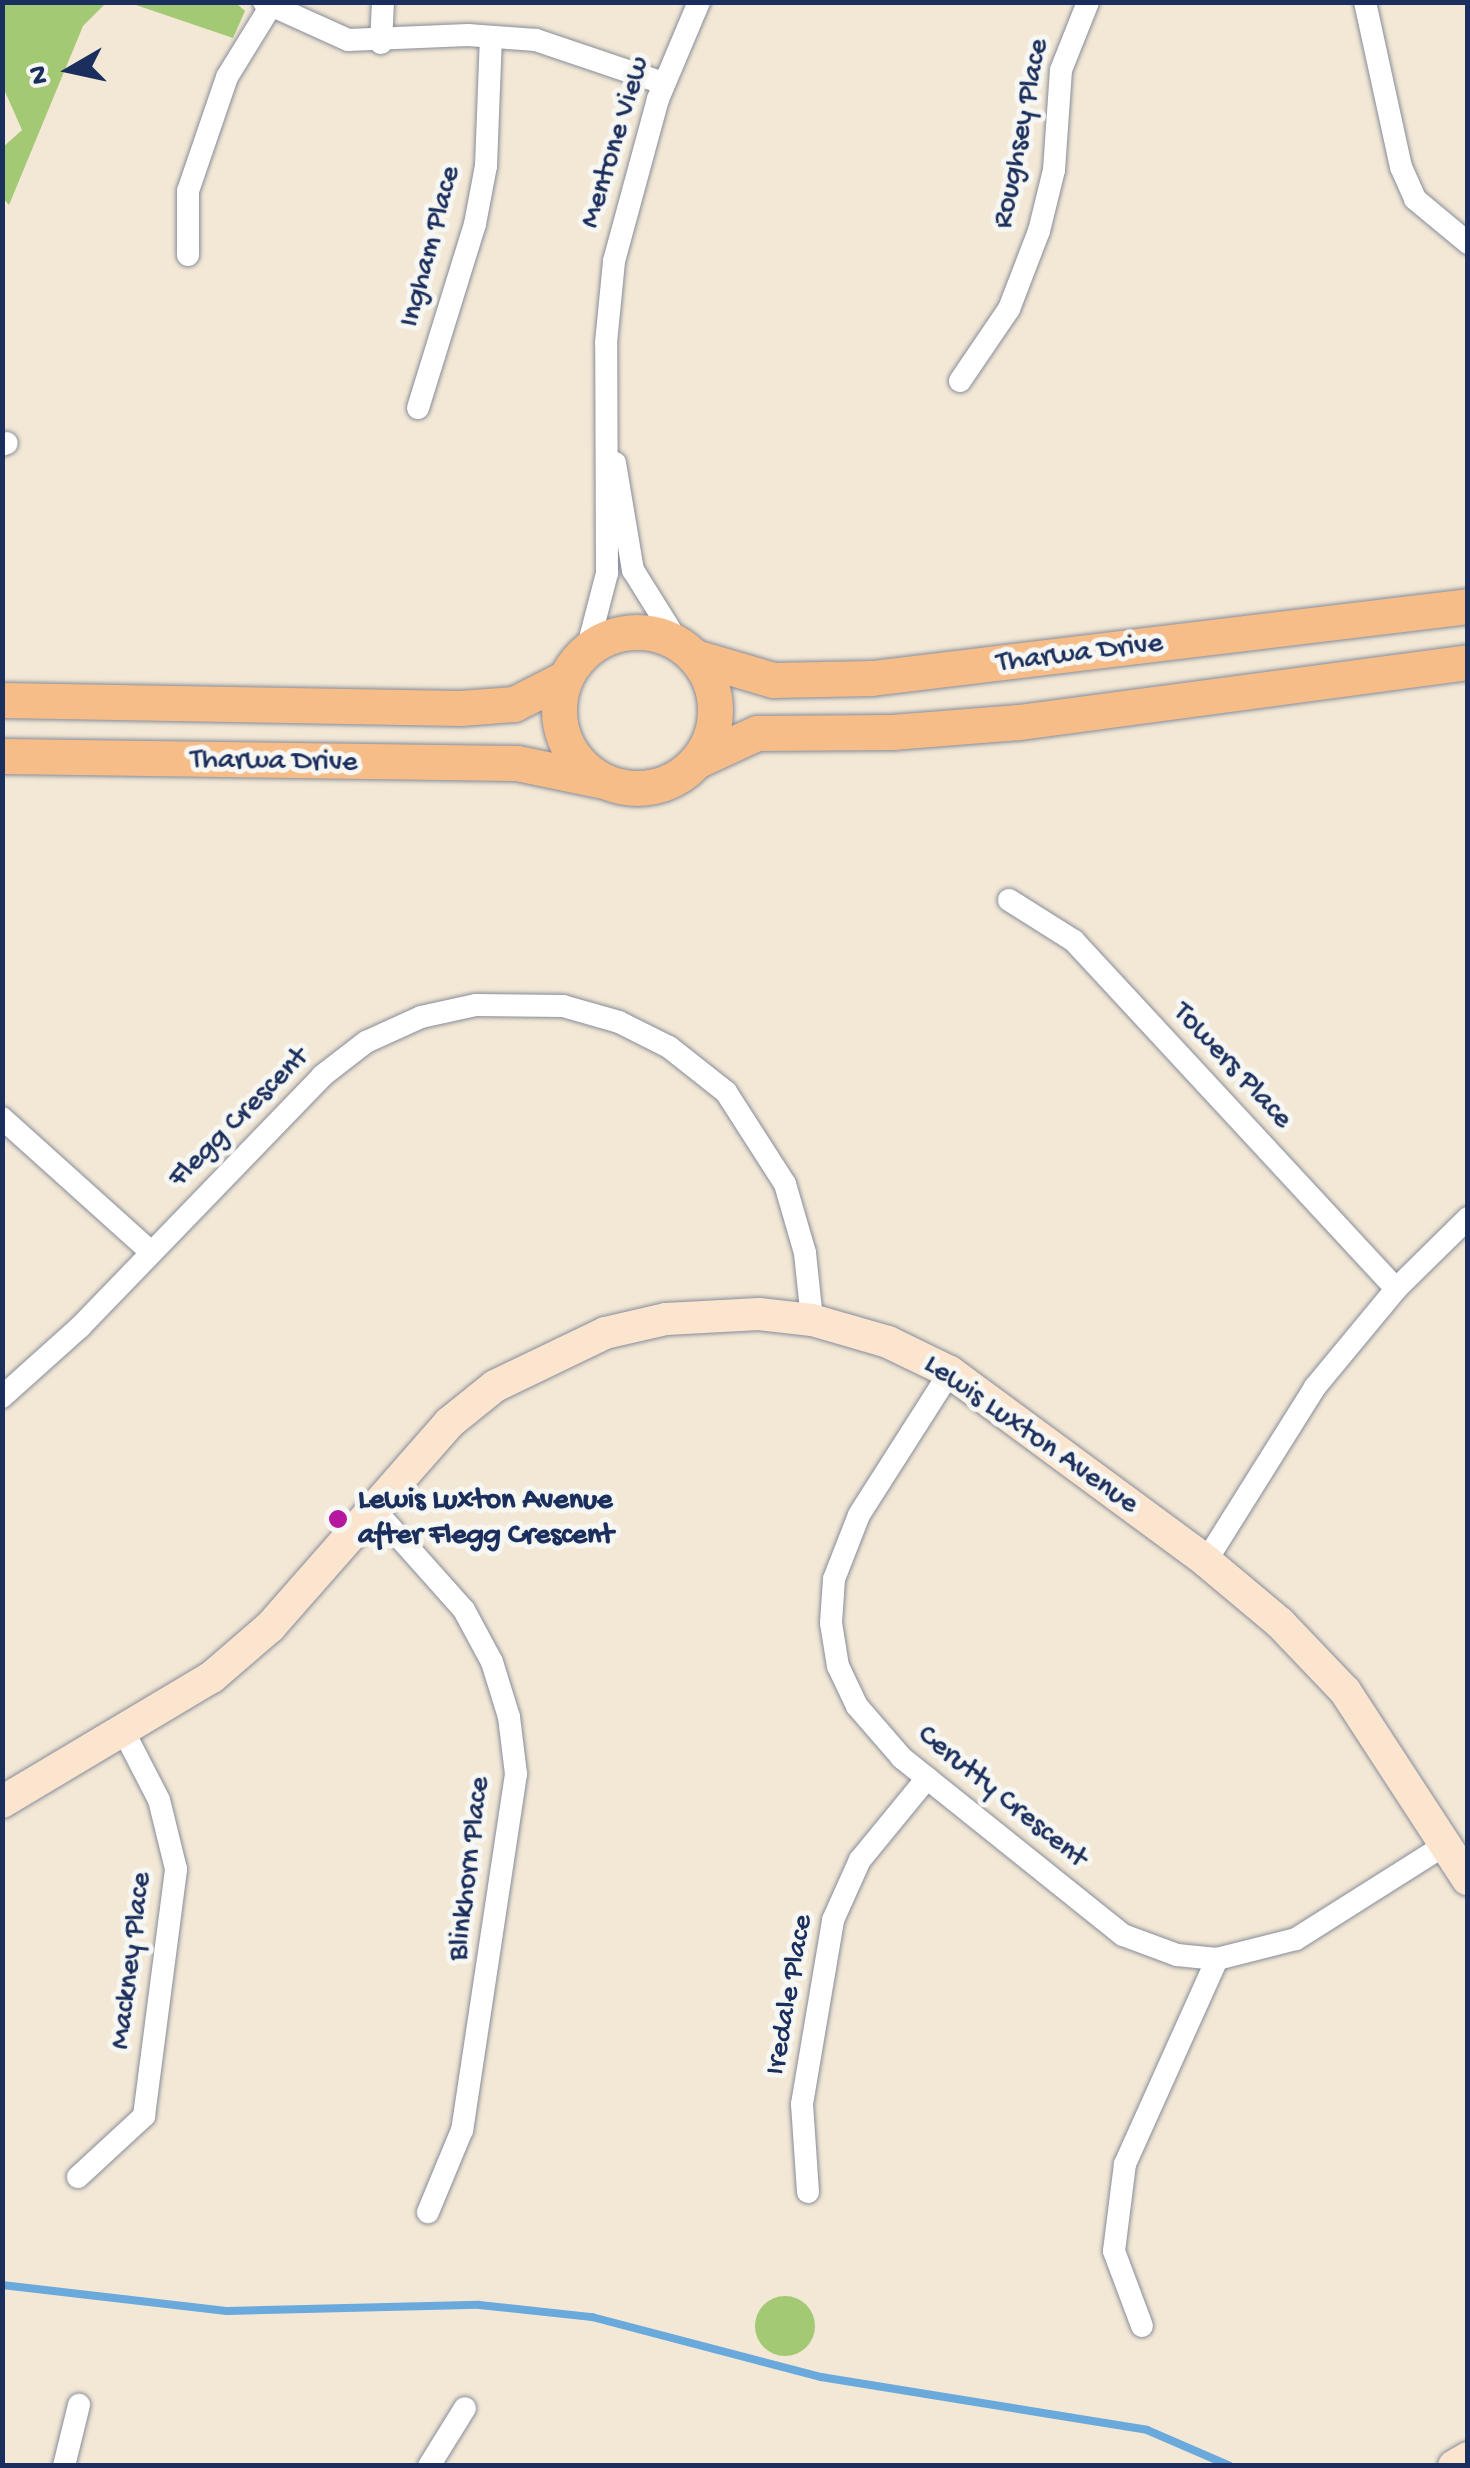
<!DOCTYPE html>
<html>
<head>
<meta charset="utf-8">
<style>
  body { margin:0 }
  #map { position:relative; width:1470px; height:2468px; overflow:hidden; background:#f3e8d5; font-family:"Gochi Hand",sans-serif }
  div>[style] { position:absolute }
  .green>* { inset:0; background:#a3c974 }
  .round { border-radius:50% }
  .stream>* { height:8px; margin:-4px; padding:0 4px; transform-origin:4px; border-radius:4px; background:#69a9dc }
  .roads { filter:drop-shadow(0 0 2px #878c9a) drop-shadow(0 0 2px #878c9a) }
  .street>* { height:22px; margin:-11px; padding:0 11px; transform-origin:11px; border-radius:11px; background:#fff }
  .secondary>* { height:32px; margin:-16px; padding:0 16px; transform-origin:16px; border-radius:16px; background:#fce5cf }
  .primary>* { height:35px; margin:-17.5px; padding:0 17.5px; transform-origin:17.5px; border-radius:17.5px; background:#f7bd88 }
  .primary>.ring { margin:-17.5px; padding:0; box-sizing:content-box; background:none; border:35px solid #f7bd88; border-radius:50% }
  .dots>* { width:28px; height:28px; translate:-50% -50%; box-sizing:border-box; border:5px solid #f6f6f2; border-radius:50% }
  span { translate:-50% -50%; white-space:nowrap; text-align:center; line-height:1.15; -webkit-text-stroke:10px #f6f6f2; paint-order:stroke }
  .street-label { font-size:30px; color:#1b2f5e }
  .poi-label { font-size:30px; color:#1b2f5e; font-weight:700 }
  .left { translate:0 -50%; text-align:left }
  .frame { position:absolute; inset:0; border:5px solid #1b2f5e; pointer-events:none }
  .north { position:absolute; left:20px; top:20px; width:100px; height:100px; -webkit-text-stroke:8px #f6f6f2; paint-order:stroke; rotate:261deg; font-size:28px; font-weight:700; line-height:40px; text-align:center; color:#1b2f5e }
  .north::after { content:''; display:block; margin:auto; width:35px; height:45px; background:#1b2f5e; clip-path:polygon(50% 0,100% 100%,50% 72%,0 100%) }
</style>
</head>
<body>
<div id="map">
  <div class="green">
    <i style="clip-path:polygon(2px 3px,106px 3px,83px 26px,9px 205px,3px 198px,3px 147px,22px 130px,3px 87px)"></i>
    <i style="clip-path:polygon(130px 3px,236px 3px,245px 11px,233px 38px)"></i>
    <i class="round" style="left:755px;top:2296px;width:60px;height:60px"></i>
  </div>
  <div class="stream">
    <i style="left:2px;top:2285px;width:226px;rotate:6.6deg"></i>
    <i style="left:227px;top:2311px;width:252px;rotate:-1.4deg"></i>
    <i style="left:479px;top:2305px;width:114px;rotate:6.1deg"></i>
    <i style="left:592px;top:2317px;width:237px;rotate:14.7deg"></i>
    <i style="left:821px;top:2377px;width:330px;rotate:9.2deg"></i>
    <i style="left:1147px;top:2430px;width:90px;rotate:23.4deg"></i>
  </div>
  <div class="roads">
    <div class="street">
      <i style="left:264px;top:2px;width:92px;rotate:24.3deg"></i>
      <i style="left:348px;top:40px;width:120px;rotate:-2.4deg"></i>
      <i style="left:468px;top:35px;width:68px;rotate:4.2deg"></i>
      <i style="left:536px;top:40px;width:134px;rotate:18.7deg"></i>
      <i style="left:1365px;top:2px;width:169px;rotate:77.7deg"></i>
      <i style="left:1401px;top:167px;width:35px;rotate:66deg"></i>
      <i style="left:1415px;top:199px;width:69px;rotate:39.7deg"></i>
      <i style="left:381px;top:43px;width:41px;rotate:-87.2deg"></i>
      <i style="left:188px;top:255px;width:64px;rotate:-90deg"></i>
      <i style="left:188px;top:191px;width:120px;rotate:-71.1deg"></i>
      <i style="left:227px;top:77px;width:82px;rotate:-58.4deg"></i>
      <i style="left:960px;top:381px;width:87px;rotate:-55.8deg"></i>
      <i style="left:1009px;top:309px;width:84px;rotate:-69deg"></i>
      <i style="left:1039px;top:231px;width:63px;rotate:-76.2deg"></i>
      <i style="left:1054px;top:170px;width:100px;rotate:-86deg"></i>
      <i style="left:1061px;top:70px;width:73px;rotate:-68.3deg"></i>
      <i style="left:418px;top:408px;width:193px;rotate:-72.8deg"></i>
      <i style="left:475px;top:224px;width:59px;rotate:-79.3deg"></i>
      <i style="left:486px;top:166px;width:129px;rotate:-87.8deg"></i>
      <i style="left:2px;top:445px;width:5px;rotate:-22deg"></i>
      <i style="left:615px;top:463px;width:109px;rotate:80.5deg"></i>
      <i style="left:633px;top:570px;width:87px;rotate:58.1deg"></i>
      <i style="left:587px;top:650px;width:80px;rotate:-75.4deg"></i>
      <i style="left:607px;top:573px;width:230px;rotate:-90.2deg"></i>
      <i style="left:606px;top:343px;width:82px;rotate:-84.4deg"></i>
      <i style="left:614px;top:261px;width:168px;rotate:-74.8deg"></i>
      <i style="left:658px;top:99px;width:105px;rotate:-67.1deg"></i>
      <i style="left:1009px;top:900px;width:77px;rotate:32.2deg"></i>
      <i style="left:1074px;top:941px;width:474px;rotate:47.2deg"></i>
      <i style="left:2px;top:1118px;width:200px;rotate:42deg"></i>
      <i style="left:950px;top:1372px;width:169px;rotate:122.5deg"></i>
      <i style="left:859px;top:1515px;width:69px;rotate:111.3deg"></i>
      <i style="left:834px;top:1579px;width:44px;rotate:93.9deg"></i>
      <i style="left:831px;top:1623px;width:44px;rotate:80.8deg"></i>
      <i style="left:838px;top:1666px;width:44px;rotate:64.6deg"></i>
      <i style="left:857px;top:1706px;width:69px;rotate:49.1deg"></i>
      <i style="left:902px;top:1758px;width:283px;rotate:38.7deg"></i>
      <i style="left:1123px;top:1935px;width:58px;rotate:20.3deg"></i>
      <i style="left:1177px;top:1955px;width:40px;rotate:5.7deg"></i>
      <i style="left:1217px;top:1959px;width:81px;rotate:-14.2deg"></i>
      <i style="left:1296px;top:1939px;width:180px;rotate:-32.3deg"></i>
      <i style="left:2px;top:1397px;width:105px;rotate:-41.9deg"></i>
      <i style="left:80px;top:1327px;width:349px;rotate:-46deg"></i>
      <i style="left:322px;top:1076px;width:56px;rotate:-37.7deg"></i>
      <i style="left:366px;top:1042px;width:60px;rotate:-24.4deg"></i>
      <i style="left:421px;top:1017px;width:56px;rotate:-12.3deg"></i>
      <i style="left:476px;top:1005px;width:87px;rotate:0.7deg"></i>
      <i style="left:563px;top:1006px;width:58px;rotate:15.9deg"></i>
      <i style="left:619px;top:1022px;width:56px;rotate:26.6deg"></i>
      <i style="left:669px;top:1047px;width:73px;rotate:38.3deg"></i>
      <i style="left:726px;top:1092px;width:109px;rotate:57.3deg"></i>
      <i style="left:785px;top:1184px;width:72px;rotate:73.8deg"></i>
      <i style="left:805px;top:1253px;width:67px;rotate:84deg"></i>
      <i style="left:374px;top:1509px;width:135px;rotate:48.3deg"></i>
      <i style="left:464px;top:1610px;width:59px;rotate:61.7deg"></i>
      <i style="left:492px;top:1662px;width:58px;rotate:72.8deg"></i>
      <i style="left:509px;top:1717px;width:57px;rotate:83deg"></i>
      <i style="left:516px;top:1774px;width:360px;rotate:98.6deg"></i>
      <i style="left:462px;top:2130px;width:89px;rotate:112.5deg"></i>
      <i style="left:1206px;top:1561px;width:205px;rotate:-57.9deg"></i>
      <i style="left:1315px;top:1387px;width:127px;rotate:-50.4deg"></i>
      <i style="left:1396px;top:1289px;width:101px;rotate:-44.6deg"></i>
      <i style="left:78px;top:2177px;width:90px;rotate:-42.7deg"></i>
      <i style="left:144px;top:2116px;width:249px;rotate:-82.6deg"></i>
      <i style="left:176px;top:1869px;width:71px;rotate:-103.8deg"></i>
      <i style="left:159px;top:1800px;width:76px;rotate:-117.2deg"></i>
      <i style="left:808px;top:2192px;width:88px;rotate:-93.9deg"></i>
      <i style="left:802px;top:2104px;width:187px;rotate:-80.4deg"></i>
      <i style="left:833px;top:1920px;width:66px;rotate:-65.8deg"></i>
      <i style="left:860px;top:1860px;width:106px;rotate:-50.7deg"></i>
      <i style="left:1142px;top:2326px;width:80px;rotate:-110.5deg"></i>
      <i style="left:1114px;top:2251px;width:88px;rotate:-82.8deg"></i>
      <i style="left:1125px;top:2164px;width:225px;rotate:-65.8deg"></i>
      <i style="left:64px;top:2466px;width:63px;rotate:-76.2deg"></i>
      <i style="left:429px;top:2466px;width:68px;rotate:-58.2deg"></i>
    </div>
    <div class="secondary">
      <i style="left:2px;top:1802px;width:244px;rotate:-30.8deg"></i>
      <i style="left:212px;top:1677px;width:77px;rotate:-40.8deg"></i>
      <i style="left:270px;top:1627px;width:271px;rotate:-48.7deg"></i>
      <i style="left:449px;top:1423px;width:59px;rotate:-38.8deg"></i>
      <i style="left:495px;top:1386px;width:122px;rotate:-25.7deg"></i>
      <i style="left:605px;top:1333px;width:63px;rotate:-12.9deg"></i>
      <i style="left:666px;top:1319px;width:93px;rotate:-3.1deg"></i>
      <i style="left:759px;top:1314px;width:53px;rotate:6.5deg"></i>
      <i style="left:812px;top:1320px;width:79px;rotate:16.1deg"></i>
      <i style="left:888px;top:1342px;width:69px;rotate:25.8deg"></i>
      <i style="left:950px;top:1372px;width:318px;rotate:36.4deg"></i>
      <i style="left:1206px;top:1561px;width:97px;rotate:40deg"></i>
      <i style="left:1280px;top:1623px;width:94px;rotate:46.3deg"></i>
      <i style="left:1345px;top:1691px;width:225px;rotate:56.9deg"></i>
      <i style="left:1454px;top:2466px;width:16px;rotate:-30deg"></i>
    </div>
    <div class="primary">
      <i class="ring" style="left:559px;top:632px;width:121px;height:121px"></i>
      <i style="left:695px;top:657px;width:81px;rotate:16.4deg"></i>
      <i style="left:773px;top:680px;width:99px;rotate:-1.2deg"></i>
      <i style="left:872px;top:678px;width:600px;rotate:-6.89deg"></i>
      <i style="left:2px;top:700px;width:458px;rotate:1deg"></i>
      <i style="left:460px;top:708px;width:54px;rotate:-4.2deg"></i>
      <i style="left:514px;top:704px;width:57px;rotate:-27deg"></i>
      <i style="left:2px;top:756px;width:515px;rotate:0.78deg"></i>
      <i style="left:517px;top:763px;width:89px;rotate:11.7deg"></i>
      <i style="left:698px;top:760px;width:65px;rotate:-24.6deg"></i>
      <i style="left:757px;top:733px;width:135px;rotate:-0.4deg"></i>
      <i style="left:892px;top:732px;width:127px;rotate:-4.5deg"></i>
      <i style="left:1019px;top:722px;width:453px;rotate:-7.6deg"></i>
    </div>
  </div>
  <div class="dots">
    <i style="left:338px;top:1519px;background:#b5179e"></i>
  </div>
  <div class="street-label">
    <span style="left:1023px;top:134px;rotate:-79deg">Roughsey Place</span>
    <span style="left:617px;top:143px;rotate:-73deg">Mentone View</span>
    <span style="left:432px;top:247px;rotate:-75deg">Ingham Place</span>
    <span style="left:1080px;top:655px;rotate:-7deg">Tharwa Drive</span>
    <span style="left:274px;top:763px;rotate:1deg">Tharwa Drive</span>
    <span style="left:1231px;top:1067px;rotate:47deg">Towers Place</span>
    <span style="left:240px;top:1119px;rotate:-45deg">Flegg Crescent</span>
    <span style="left:1030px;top:1436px;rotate:35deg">Lewis Luxton Avenue</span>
    <span style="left:1001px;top:1798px;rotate:39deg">Cerutty Crescent</span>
    <span style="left:471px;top:1869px;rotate:-83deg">Blinkhorn Place</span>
    <span style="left:133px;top:1961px;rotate:-83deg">Mackney Place</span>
    <span style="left:791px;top:1995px;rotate:-80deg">Iredale Place</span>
  </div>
  <div class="poi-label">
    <span class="left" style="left:358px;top:1519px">Lewis Luxton Avenue<br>after Flegg Crescent</span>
  </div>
  <div class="frame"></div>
  <div class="north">N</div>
</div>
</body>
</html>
